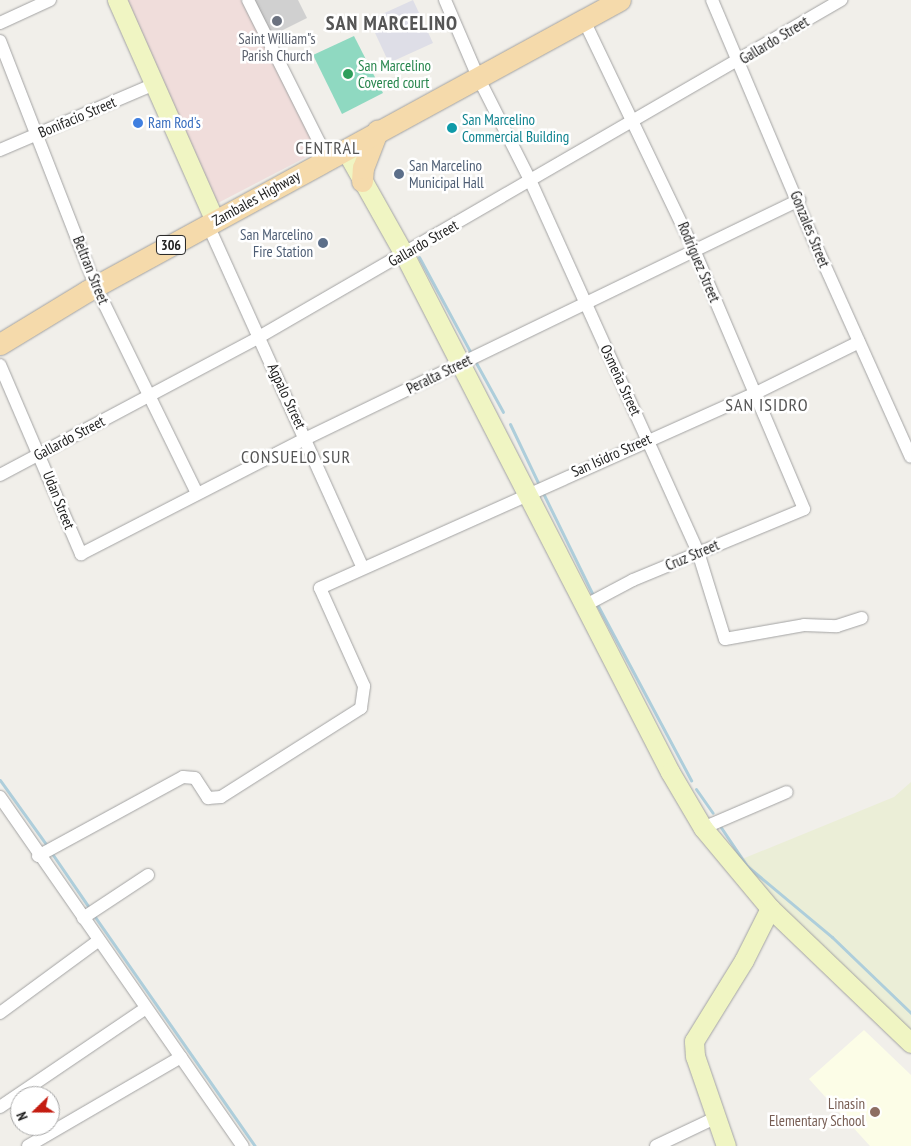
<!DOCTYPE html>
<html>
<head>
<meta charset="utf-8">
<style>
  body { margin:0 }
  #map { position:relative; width:911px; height:1146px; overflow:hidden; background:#f1efea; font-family:"PT Sans Narrow",sans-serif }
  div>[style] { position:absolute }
  .commercial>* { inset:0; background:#f0dddb }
  .education>* { inset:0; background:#fcfde7 }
  .religious>* { inset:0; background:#d0d0d0 }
  .farmland>* { inset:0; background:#ebeed7 }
  .pitch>* { inset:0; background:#8fd9c1 }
  .plaza>* { inset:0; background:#dedee7 }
  .stream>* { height:3px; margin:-1.5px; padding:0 1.5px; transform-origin:1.5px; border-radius:1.5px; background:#aecedb }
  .roads { filter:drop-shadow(0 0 1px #a3a3a3) drop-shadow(0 0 1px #a3a3a3) }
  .street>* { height:12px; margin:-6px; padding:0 6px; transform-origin:6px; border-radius:6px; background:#fff }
  .secondary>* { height:19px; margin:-9.5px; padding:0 9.5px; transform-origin:9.5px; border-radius:9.5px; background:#f0f5c3 }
  .primary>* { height:21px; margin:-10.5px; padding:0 10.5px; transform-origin:10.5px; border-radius:10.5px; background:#f5daab }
  .dots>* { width:14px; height:14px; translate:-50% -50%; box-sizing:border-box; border:2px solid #fff; border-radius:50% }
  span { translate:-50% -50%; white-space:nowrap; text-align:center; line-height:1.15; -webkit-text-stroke:5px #fff; paint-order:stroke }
  .shield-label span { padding:1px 4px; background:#fff; border:1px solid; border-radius:4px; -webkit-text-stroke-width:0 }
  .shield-label { font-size:14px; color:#222; font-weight:700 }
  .worship-label { font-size:15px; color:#5b616d }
  .street-label { font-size:15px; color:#222 }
  .leisure-label { font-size:15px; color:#27864d }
  .left { translate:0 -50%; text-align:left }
  .culture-label { font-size:15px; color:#0d838f }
  .shop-label { font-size:15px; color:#366cbe }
  .service-label { font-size:15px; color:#4e5e75 }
  .right { translate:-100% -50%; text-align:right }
  .education-label { font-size:15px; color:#785e54 }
  .quarter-label { font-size:18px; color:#555; letter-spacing:1px }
  .district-label { font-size:20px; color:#555; font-weight:700; letter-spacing:1px }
  .north { position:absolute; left:10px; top:1086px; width:50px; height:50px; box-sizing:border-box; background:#fff; border:1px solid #a7a7a7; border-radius:50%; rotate:248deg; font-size:14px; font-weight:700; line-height:20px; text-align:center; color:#222 }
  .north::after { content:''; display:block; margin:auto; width:18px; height:22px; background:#c41c10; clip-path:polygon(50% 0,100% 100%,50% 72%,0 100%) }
</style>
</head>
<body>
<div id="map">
  <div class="commercial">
    <i style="clip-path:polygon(124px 0,241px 0,318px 151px,216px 204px)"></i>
  </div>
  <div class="education">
    <i style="clip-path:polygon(864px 1030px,911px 1075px,911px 1146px,870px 1146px,809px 1079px)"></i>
  </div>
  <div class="religious">
    <i style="clip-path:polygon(249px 0,298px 0,307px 18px,267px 38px)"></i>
  </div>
  <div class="farmland">
    <i style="clip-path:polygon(911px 782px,911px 1043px,730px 864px,894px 797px)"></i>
  </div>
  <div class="pitch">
    <i style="clip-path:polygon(354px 36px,383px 93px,342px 114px,313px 55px)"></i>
  </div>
  <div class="plaza">
    <i style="clip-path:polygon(413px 0,433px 43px,389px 63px,369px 20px)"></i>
  </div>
  <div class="stream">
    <i style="left:419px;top:257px;width:109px;rotate:61.6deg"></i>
    <i style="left:475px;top:361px;width:58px;rotate:61.2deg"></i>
    <i style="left:510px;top:424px;width:70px;rotate:64.5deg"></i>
    <i style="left:543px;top:493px;width:116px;rotate:63.9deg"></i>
    <i style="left:597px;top:604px;width:200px;rotate:61.9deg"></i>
    <i style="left:0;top:780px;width:82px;rotate:54.4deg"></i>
    <i style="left:696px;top:789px;width:29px;rotate:55deg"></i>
    <i style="left:720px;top:826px;width:48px;rotate:56deg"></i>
    <i style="left:747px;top:866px;width:111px;rotate:39.9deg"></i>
    <i style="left:832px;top:937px;width:110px;rotate:43.9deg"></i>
    <i style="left:51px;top:852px;width:69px;rotate:55.6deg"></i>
    <i style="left:93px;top:914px;width:283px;rotate:55.1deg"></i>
  </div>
  <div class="roads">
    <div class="street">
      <i style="left:248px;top:0;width:177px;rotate:63.4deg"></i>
      <i style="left:445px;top:0;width:84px;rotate:66.8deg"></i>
      <i style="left:478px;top:77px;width:115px;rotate:63.2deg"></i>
      <i style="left:530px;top:180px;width:408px;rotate:65.7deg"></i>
      <i style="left:698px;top:552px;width:91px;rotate:72.8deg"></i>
      <i style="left:725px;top:639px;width:80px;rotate:-10deg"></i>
      <i style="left:804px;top:625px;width:33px;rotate:2deg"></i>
      <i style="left:837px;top:626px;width:26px;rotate:-18deg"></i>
      <i style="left:712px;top:0;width:267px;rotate:67.1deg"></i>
      <i style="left:816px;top:246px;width:231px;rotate:65.8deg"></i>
      <i style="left:0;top:23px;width:55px;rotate:-24.7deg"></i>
      <i style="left:0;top:41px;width:264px;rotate:68.7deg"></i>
      <i style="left:96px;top:287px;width:229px;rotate:63.9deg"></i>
      <i style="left:0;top:150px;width:168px;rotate:-23.1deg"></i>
      <i style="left:208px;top:225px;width:376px;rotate:65.7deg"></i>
      <i style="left:0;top:365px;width:206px;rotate:66.8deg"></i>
      <i style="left:81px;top:554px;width:254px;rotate:-27.2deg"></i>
      <i style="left:307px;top:438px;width:547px;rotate:-25.81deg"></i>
      <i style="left:0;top:475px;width:293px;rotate:-28deg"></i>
      <i style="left:259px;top:337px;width:673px;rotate:-30.07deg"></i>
      <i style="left:584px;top:606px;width:55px;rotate:-28deg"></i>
      <i style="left:633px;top:580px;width:185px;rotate:-22.5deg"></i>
      <i style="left:804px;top:509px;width:281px;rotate:-113deg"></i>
      <i style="left:694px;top:250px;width:255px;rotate:-115.6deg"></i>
      <i style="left:0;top:797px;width:425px;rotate:55.2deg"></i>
      <i style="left:703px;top:828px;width:91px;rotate:-23.2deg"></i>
      <i style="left:38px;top:856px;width:165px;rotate:-28.6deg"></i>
      <i style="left:183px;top:777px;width:12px;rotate:5deg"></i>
      <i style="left:195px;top:778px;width:24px;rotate:57deg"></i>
      <i style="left:208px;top:798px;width:13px;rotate:-4deg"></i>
      <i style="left:221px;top:797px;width:166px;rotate:-32.4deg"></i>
      <i style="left:361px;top:708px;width:22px;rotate:-82deg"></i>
      <i style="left:364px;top:686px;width:107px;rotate:-114.2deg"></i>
      <i style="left:320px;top:588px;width:475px;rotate:-24.1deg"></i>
      <i style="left:754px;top:394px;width:117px;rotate:-26.3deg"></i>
      <i style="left:83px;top:918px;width:78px;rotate:-33.5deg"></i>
      <i style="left:0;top:1013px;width:122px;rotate:-36.3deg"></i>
      <i style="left:0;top:1107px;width:176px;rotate:-34.1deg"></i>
      <i style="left:28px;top:1146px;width:177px;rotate:-30.2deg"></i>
      <i style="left:656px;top:1146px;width:68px;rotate:-25.4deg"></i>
    </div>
    <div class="secondary">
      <i style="left:117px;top:0;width:242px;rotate:66.1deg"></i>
      <i style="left:345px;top:149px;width:120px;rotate:60.7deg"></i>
      <i style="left:404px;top:254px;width:582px;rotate:62.82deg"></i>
      <i style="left:670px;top:772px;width:65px;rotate:59.5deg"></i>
      <i style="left:703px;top:828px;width:104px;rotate:50.1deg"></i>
      <i style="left:770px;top:908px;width:195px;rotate:43.8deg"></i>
      <i style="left:726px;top:1146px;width:95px;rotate:-109deg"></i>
      <i style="left:695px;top:1056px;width:15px;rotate:-94deg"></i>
      <i style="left:694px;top:1041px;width:95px;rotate:-58.3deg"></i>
      <i style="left:744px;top:960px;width:58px;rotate:-63.4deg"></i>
    </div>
    <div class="primary">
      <i style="left:362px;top:181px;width:13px;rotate:-86deg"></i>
      <i style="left:363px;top:168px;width:40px;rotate:-69deg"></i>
      <i style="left:0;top:344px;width:102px;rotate:-31.3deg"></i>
      <i style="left:87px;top:291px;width:607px;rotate:-28.63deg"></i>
    </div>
  </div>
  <div class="dots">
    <i style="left:277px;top:21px;background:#6b7280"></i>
    <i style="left:348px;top:74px;background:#2e9e5b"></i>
    <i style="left:138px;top:123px;background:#3f7fe0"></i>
    <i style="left:452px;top:128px;background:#0f9aa8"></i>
    <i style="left:399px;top:174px;background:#5c6f8a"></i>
    <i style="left:323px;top:243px;background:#5c6f8a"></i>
    <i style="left:875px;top:1112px;background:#8d6e63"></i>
  </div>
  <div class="shield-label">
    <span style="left:171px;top:245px">306</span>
  </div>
  <div class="worship-label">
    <span style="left:277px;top:47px">Saint William"s<br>Parish Church</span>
  </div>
  <div class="street-label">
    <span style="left:774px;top:40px;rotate:-31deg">Gallardo Street</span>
    <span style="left:77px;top:117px;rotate:-23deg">Bonifacio Street</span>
    <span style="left:256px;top:198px;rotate:-29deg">Zambales Highway</span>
    <span style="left:810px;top:229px;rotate:68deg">Gonzales Street</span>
    <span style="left:423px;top:243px;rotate:-30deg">Gallardo Street</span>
    <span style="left:699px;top:262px;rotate:67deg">Rodriguez Street</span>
    <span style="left:91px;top:270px;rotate:68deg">Beltran Street</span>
    <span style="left:439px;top:374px;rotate:-26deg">Peralta Street</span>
    <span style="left:621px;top:380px;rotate:65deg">Osmeña Street</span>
    <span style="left:287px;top:396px;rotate:65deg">Agpalo Street</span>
    <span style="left:69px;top:438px;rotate:-28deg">Gallardo Street</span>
    <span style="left:611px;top:455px;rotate:-24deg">San Isidro Street</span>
    <span style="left:59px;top:500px;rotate:68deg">Udan Street</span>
    <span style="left:692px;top:555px;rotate:-23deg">Cruz Street</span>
  </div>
  <div class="leisure-label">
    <span class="left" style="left:358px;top:74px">San Marcelino<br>Covered court</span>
  </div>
  <div class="culture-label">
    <span class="left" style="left:462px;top:128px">San Marcelino<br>Commercial Building</span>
  </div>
  <div class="shop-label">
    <span class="left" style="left:148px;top:123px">Ram Rod's</span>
  </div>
  <div class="service-label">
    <span class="left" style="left:409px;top:174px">San Marcelino<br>Municipal Hall</span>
    <span class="right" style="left:313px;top:243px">San Marcelino<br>Fire Station</span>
  </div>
  <div class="education-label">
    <span class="right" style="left:865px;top:1112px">Linasin<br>Elementary School</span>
  </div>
  <div class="quarter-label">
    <span style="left:328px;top:148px">CENTRAL</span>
    <span style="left:767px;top:405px">SAN ISIDRO</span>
    <span style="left:296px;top:457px">CONSUELO SUR</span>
  </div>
  <div class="district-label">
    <span style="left:392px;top:23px">SAN MARCELINO</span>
  </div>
  <div class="north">N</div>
</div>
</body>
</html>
